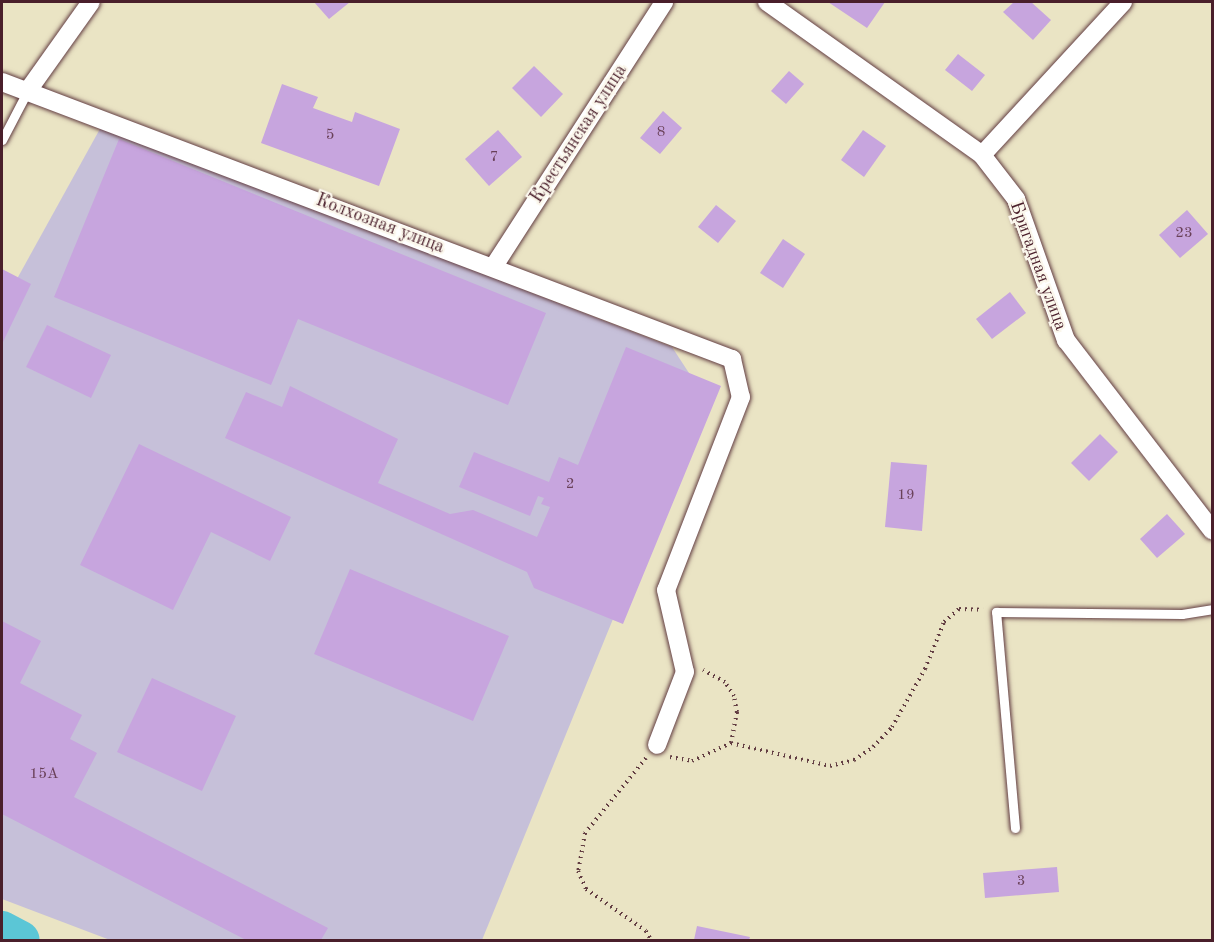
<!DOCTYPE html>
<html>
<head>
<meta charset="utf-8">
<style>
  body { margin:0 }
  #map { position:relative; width:1214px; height:942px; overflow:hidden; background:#eae4c4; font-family:"Old Standard TT",serif }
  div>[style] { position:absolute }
  .industrial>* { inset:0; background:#c6c0d9 }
  .river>* { height:38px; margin:-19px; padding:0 19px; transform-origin:19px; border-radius:19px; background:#5bc6d6 }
  .building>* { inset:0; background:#c7a5de }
  .path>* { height:4px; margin-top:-2px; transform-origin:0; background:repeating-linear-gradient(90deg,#623d42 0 1.5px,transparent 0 6px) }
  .roads { filter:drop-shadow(0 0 2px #623d42) drop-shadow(0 0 2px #623d42) }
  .lane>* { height:9px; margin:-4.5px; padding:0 4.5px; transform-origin:4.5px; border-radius:4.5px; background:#fff }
  .street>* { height:18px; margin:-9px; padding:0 9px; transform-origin:9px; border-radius:9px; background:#fff }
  span { translate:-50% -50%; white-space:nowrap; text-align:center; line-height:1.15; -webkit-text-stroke:4.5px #fbf7ec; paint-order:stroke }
  .number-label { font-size:15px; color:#694058 }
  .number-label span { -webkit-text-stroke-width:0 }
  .street-label { font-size:18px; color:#4a1f2b }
  .frame { position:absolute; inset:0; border:3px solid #4a1f2b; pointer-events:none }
</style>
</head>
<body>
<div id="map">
  <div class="industrial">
    <i style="clip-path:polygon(101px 127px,672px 347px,704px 396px,482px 940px,110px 940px,2px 899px,2px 306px)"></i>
  </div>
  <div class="river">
    <i style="left:2px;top:930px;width:21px;rotate:28deg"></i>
  </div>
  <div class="building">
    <i style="clip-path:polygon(314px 2px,350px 2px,329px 19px)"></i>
    <i style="clip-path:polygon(828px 2px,885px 2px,867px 28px)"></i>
    <i style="clip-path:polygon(1014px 2px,1031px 2px,1051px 20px,1033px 40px,1003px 12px)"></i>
    <i style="clip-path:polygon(958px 54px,985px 75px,972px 91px,945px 70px)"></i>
    <i style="clip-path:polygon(534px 66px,563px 94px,541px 117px,512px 88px)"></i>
    <i style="clip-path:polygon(789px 71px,804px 84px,786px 104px,771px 91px)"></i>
    <i style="clip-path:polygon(282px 84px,318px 97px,313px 108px,352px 122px,355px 112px,400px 129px,379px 186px,261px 143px)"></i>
    <i style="clip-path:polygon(663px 111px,682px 128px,660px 154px,640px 138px)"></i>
    <i style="clip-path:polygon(498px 130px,522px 157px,489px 186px,465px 159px)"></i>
    <i style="clip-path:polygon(863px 130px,886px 146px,864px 177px,841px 160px)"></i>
    <i style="clip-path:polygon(119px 139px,546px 313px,508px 405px,298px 319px,271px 385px,54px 297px)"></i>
    <i style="clip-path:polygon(716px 205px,736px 221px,718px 243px,698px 227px)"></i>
    <i style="clip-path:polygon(1187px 210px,1208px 234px,1180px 258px,1159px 235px)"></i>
    <i style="clip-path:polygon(783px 239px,805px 254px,783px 288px,760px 273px)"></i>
    <i style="clip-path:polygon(2px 269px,31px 284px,2px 344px)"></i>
    <i style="clip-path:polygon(1010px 292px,1026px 313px,992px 339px,976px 319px)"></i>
    <i style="clip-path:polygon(47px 325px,111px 355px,91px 398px,26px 367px)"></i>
    <i style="clip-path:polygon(626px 347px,721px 386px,623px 624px,534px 588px,527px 572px,225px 438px,246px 392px,282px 407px,290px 386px,398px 439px,378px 483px,450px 514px,473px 510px,537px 537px,550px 507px,541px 504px,544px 498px,538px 496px,530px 516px,459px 487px,474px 452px,549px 482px,559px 457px,578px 465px)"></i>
    <i style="clip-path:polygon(1100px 434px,1118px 452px,1089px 481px,1071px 463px)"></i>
    <i style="clip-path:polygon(139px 444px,291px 517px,270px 561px,211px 532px,173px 610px,80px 565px)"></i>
    <i style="clip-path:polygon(891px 462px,927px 465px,922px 531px,885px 527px)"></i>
    <i style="clip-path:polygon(1167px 514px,1185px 534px,1157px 558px,1140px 539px)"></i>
    <i style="clip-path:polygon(350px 569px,509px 636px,473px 721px,314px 654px)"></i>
    <i style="clip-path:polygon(2px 621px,41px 641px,20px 683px,82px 715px,70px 739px,97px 753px,74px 797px,328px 928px,321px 940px,246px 940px,2px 814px)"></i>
    <i style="clip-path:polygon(152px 678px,236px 716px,202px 791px,117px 752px)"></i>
    <i style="clip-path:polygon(1057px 867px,1059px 892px,985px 898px,983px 873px)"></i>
    <i style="clip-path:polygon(697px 926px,750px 937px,749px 940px,694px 940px)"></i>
  </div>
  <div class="path">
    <i style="left:731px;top:743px;width:102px;rotate:13.1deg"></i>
    <i style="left:830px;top:766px;width:25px;rotate:-14deg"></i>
    <i style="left:854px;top:760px;width:23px;rotate:-34deg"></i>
    <i style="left:873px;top:747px;width:28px;rotate:-46deg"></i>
    <i style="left:892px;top:727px;width:67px;rotate:-60.4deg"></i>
    <i style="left:925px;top:669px;width:51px;rotate:-68deg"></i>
    <i style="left:944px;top:622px;width:20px;rotate:-41deg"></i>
    <i style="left:959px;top:609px;width:24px;rotate:2deg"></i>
    <i style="left:670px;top:757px;width:22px;rotate:10deg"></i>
    <i style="left:692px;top:761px;width:43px;rotate:-24.8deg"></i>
    <i style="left:731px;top:743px;width:32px;rotate:-79deg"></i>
    <i style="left:737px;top:712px;width:16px;rotate:-101deg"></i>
    <i style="left:734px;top:696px;width:17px;rotate:-123deg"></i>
    <i style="left:725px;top:682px;width:25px;rotate:-151deg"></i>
    <i style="left:646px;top:758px;width:97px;rotate:129.1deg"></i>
    <i style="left:585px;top:833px;width:39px;rotate:100deg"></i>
    <i style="left:578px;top:871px;width:20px;rotate:66deg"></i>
    <i style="left:586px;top:889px;width:73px;rotate:35deg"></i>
    <i style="left:646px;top:931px;width:10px;rotate:61deg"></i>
  </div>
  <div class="roads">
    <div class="lane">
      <i style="left:2px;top:140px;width:54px;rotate:-62.5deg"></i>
      <i style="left:1015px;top:828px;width:217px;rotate:-95deg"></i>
      <i style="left:996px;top:612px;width:186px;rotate:0.6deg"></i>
      <i style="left:1182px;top:614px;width:30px;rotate:-9deg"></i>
    </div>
    <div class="street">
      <i style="left:767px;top:2px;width:264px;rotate:35.4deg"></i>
      <i style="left:982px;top:155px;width:56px;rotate:52.3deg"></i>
      <i style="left:1016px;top:199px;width:150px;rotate:70.5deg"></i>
      <i style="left:1066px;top:340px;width:240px;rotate:52.5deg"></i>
      <i style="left:2px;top:82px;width:781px;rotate:20.78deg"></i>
      <i style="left:732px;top:359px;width:39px;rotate:77deg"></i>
      <i style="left:741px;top:397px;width:207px;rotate:111.2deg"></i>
      <i style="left:666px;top:590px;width:84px;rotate:77deg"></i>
      <i style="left:685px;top:672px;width:78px;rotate:111deg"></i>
      <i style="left:27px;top:92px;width:110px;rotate:-54.6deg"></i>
      <i style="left:982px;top:155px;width:208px;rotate:-47.3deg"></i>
      <i style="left:494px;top:266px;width:314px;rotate:-57.2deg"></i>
    </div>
  </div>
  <div class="number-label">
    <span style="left:661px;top:133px">8</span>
    <span style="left:330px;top:136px">5</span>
    <span style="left:494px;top:158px">7</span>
    <span style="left:1184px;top:234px">23</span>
    <span style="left:570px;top:485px">2</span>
    <span style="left:906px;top:496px">19</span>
    <span style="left:44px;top:775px">15А</span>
    <span style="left:1021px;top:882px">3</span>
  </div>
  <div class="street-label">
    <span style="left:579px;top:134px;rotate:-57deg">Крестьянская улица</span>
    <span style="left:380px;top:224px;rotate:21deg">Колхозная улица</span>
    <span style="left:1038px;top:266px;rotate:70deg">Бригадная улица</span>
  </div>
  <div class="frame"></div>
</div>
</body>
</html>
